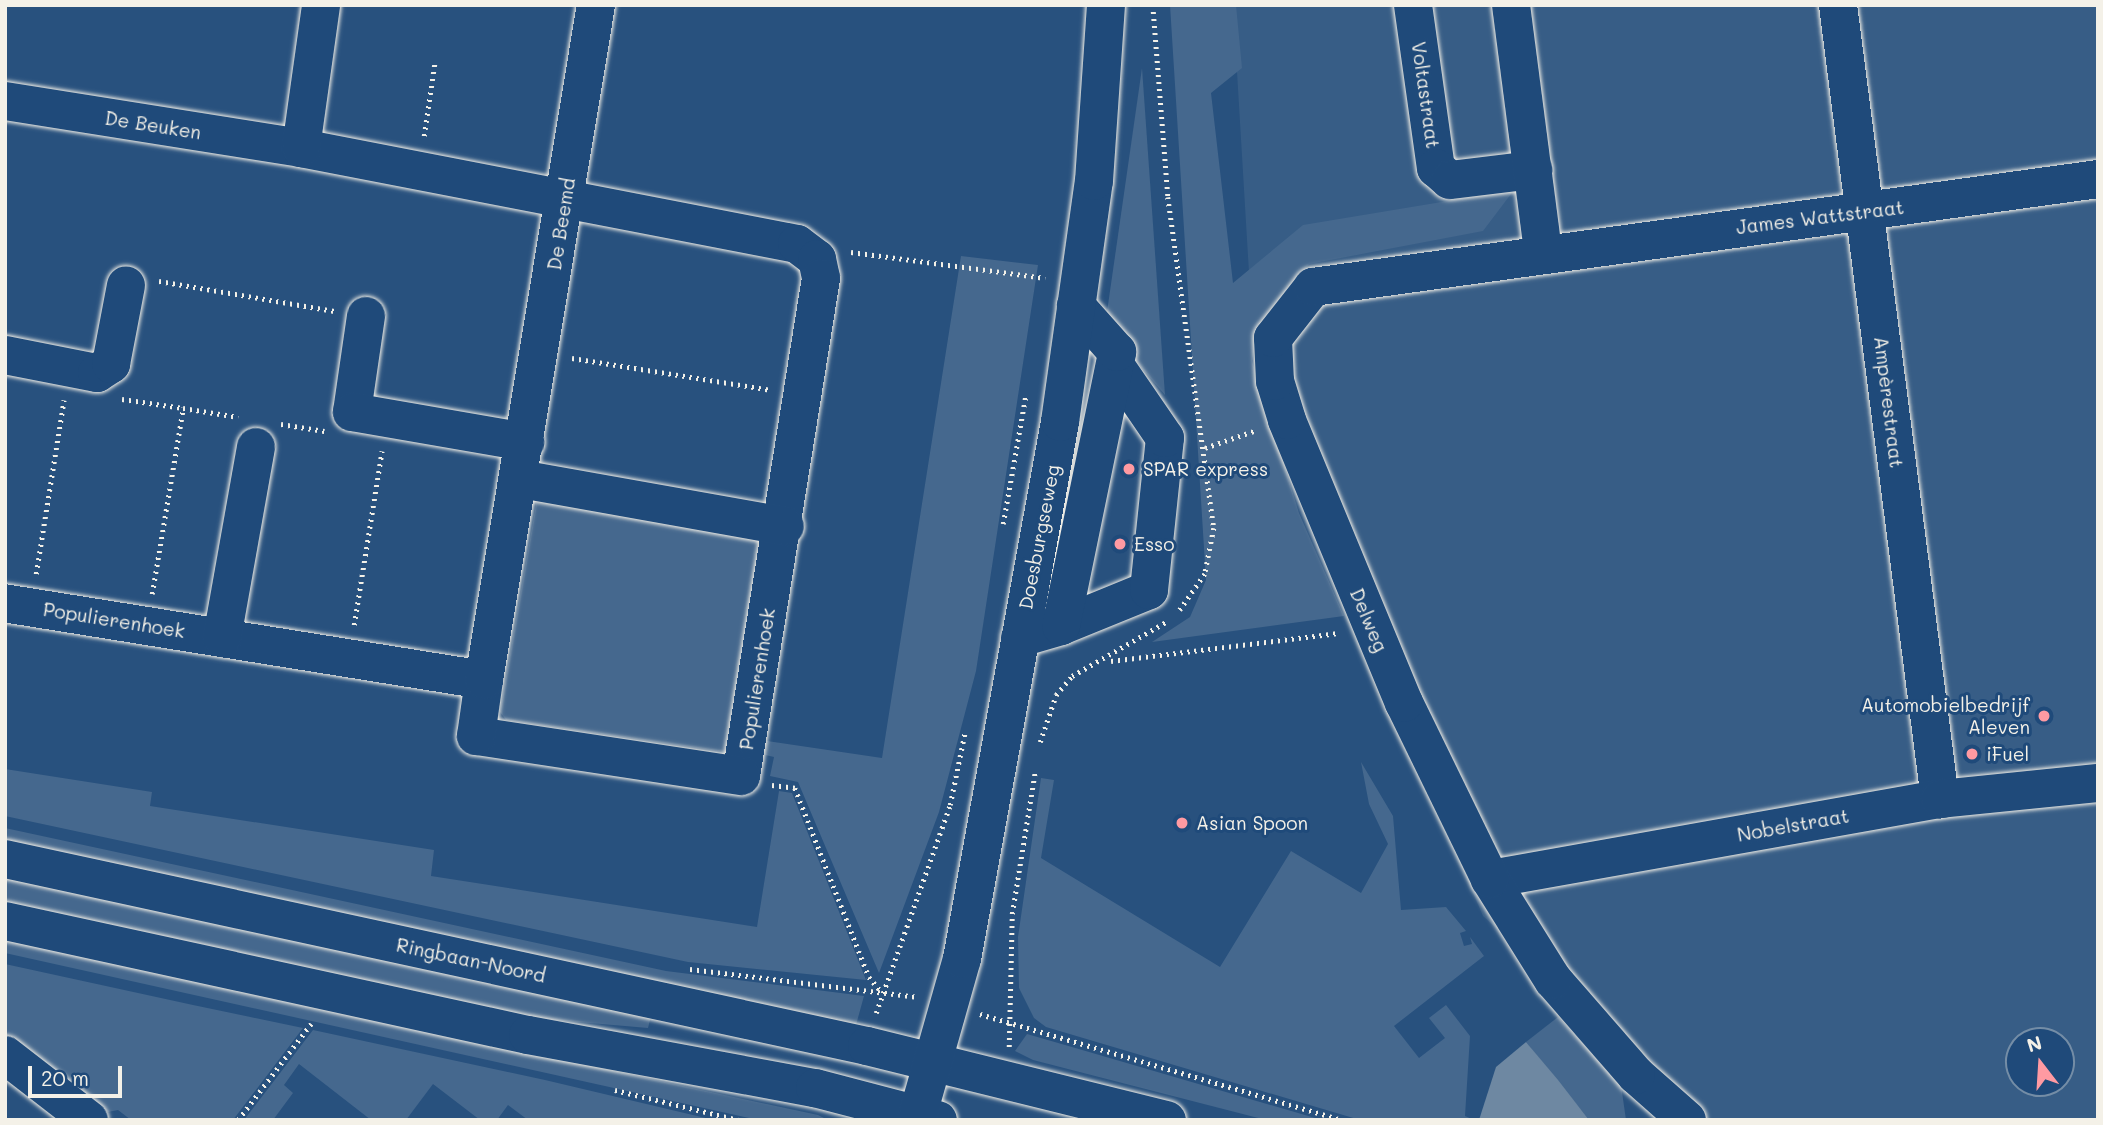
<!DOCTYPE html>
<html>
<head>
<meta charset="utf-8">
<style>
  body { margin:0 }
  #map { position:relative; width:2103px; height:1125px; overflow:hidden; background:#28517e; font-family:Mali,sans-serif }
  div>[style] { position:absolute }
  .built>* { inset:0; background:#375d86 }
  .green>* { inset:0; background:#45688e }
  .water>* { inset:0; background:#6e88a2 }
  .path>* { height:4.5px; margin-top:-2.25px; transform-origin:0; background:repeating-linear-gradient(90deg,#f4f1e8 0 2px,transparent 0 7px) }
  .roads { filter:drop-shadow(0 0 2px #f4f1e8) drop-shadow(0 0 2px #f4f1e8) }
  .minor>* { height:38px; margin:-19px; padding:0 19px; transform-origin:19px; border-radius:19px; background:#1f4a7a }
  .major>* { height:38px; margin:-19px; padding:0 19px; transform-origin:19px; border-radius:19px; background:#1f4a7a }
  .dots>* { width:19px; height:19px; translate:-50% -50%; box-sizing:border-box; border:4px solid #1f4a7a; border-radius:50% }
  span { translate:-50% -50%; white-space:nowrap; text-align:center; line-height:1.15; -webkit-text-stroke:6px #1f4a7a; paint-order:stroke }
  .street-label { font-size:19px; color:#f4f1e8 }
  .poi-label { font-size:19px; color:#f4f1e8 }
  .left { translate:0 -50%; text-align:left }
  .right { translate:-100% -50%; text-align:right }
  .frame { position:absolute; inset:0; border:7px solid #f4f1e8; pointer-events:none }
  .north { position:absolute; left:2005px; top:1027px; width:70px; height:70px; box-sizing:border-box; background:#1f4a7a; border:2px solid #748da6; border-radius:50%; rotate:343deg; font-size:19px; font-weight:700; line-height:28px; text-align:center; color:#f4f1e8 }
  .north::after { content:''; display:block; margin:auto; width:24px; height:32px; background:#ff9aa2; clip-path:polygon(50% 0,100% 100%,50% 72%,0 100%) }
  .scale { position:absolute; left:28px; top:1066px; width:94px; height:32px; box-sizing:border-box; border:4px solid #f4f1e8; border-top:0; padding-left:9px; font-size:21px; line-height:24px; white-space:nowrap; color:#f4f1e8; -webkit-text-stroke:5px #1f4a7a; paint-order:stroke }
</style>
</head>
<body>
<div id="map">
  <div class="built">
    <i style="clip-path:polygon(evenodd,1233px 5px,2098px 5px,2098px 1120px,1707px 1120px,1483px 916px,1256px 390px,1233px 5px,2019px 1041px,2061px 1041px,2061px 1083px,2019px 1083px,2019px 1041px)"></i>
  </div>
  <div class="green">
    <i style="clip-path:polygon(1170px 5px,1236px 5px,1242px 68px,1211px 93px,1233px 283px,1303px 225px,1514px 190px,1483px 231px,1309px 264px,1258px 326px,1252px 361px,1299px 513px,1344px 616px,1152px 642px,1190px 617px,1206px 580px)"></i>
    <i style="clip-path:polygon(1142px 68px,1165px 395px,1123px 346px,1107px 312px)"></i>
    <i style="clip-path:polygon(961px 256px,1038px 265px,976px 671px,939px 812px,879px 973px,798px 782px,770px 776px,774px 757px,757px 753px,760px 740px,882px 758px)"></i>
    <i style="clip-path:polygon(537px 499px,757px 531px,761px 542px,725px 752px,506px 720px,500px 712px)"></i>
    <i style="clip-path:polygon(1361px 762px,1393px 816px,1401px 910px,1446px 907px,1466px 931px,1460px 933px,1464px 946px,1472px 944px,1470px 937px,1484px 956px,1394px 1026px,1419px 1058px,1445px 1038px,1429px 1018px,1446px 1005px,1470px 1036px,1465px 1116px,1474px 1120px,1360px 1120px,1046px 1027px,1034px 1018px,1019px 988px,1018px 937px,1041px 778px,1054px 780px,1041px 858px,1220px 967px,1291px 851px,1361px 893px,1388px 844px,1369px 804px)"></i>
    <i style="clip-path:polygon(5px 769px,152px 792px,150px 806px,434px 850px,431px 876px,757px 927px,779px 791px,792px 793px,866px 980px,688px 962px,5px 816px)"></i>
    <i style="clip-path:polygon(5px 828px,666px 971px,864px 996px,856px 1025px,5px 840px)"></i>
    <i style="clip-path:polygon(5px 875px,651px 1016px,648px 1028px,532px 1018px,5px 904px)"></i>
    <i style="clip-path:polygon(5px 940px,818px 1115px,828px 1120px,758px 1120px,5px 953px)"></i>
    <i style="clip-path:polygon(5px 964px,193px 1005px,303px 1028px,233px 1120px,131px 1120px,118px 1110px,108px 1112px,5px 1034px)"></i>
    <i style="clip-path:polygon(1558px 1017px,1621px 1085px,1626px 1120px,1589px 1120px,1526px 1042px)"></i>
    <i style="clip-path:polygon(313px 1030px,545px 1080px,714px 1120px,528px 1120px,508px 1105px,497px 1120px,480px 1120px,433px 1084px,406px 1120px,371px 1120px,299px 1064px,284px 1085px,293px 1093px,273px 1120px,244px 1120px)"></i>
    <i style="clip-path:polygon(1027px 1034px,1072px 1047px,1322px 1120px,1266px 1120px,1033px 1060px,1015px 1051px)"></i>
  </div>
  <div class="water">
    <i style="clip-path:polygon(1526px 1042px,1558px 1080px,1589px 1120px,1479px 1120px,1496px 1067px)"></i>
  </div>
  <div class="path">
    <i style="left:1153px;top:5px;width:193px;rotate:85.5deg"></i>
    <i style="left:1168px;top:197px;width:334px;rotate:82.1deg"></i>
    <i style="left:1214px;top:528px;width:47px;rotate:101.1deg"></i>
    <i style="left:1205px;top:574px;width:44px;rotate:124.8deg"></i>
    <i style="left:424px;top:136px;width:76px;rotate:-81.7deg"></i>
    <i style="left:851px;top:252px;width:196px;rotate:7.6deg"></i>
    <i style="left:159px;top:281px;width:178px;rotate:9.7deg"></i>
    <i style="left:572px;top:358px;width:202px;rotate:9.1deg"></i>
    <i style="left:122px;top:399px;width:62px;rotate:8.4deg"></i>
    <i style="left:281px;top:424px;width:44px;rotate:9.2deg"></i>
    <i style="left:1205px;top:448px;width:52px;rotate:-19.1deg"></i>
    <i style="left:1003px;top:524px;width:132px;rotate:-80deg"></i>
    <i style="left:36px;top:574px;width:176px;rotate:-80.9deg"></i>
    <i style="left:152px;top:594px;width:189px;rotate:-80.5deg"></i>
    <i style="left:183px;top:408px;width:56px;rotate:9.3deg"></i>
    <i style="left:354px;top:625px;width:176px;rotate:-80.9deg"></i>
    <i style="left:1111px;top:661px;width:229px;rotate:-7deg"></i>
    <i style="left:1040px;top:742px;width:50px;rotate:-71.2deg"></i>
    <i style="left:1056px;top:695px;width:25px;rotate:-50deg"></i>
    <i style="left:1072px;top:676px;width:108px;rotate:-29.9deg"></i>
    <i style="left:772px;top:785px;width:23px;rotate:7deg"></i>
    <i style="left:795px;top:788px;width:203px;rotate:68.6deg"></i>
    <i style="left:869px;top:977px;width:17px;rotate:50deg"></i>
    <i style="left:690px;top:969px;width:230px;rotate:7deg"></i>
    <i style="left:876px;top:1013px;width:221px;rotate:-70.4deg"></i>
    <i style="left:950px;top:805px;width:75px;rotate:-78.4deg"></i>
    <i style="left:980px;top:1014px;width:377px;rotate:16.3deg"></i>
    <i style="left:1009px;top:1047px;width:133px;rotate:-88.7deg"></i>
    <i style="left:1012px;top:914px;width:144px;rotate:-80.8deg"></i>
    <i style="left:615px;top:1090px;width:128px;rotate:13.6deg"></i>
    <i style="left:238px;top:1120px;width:121px;rotate:-52.8deg"></i>
  </div>
  <div class="roads">
    <div class="minor">
      <i style="left:1413px;top:5px;width:165px;rotate:82deg"></i>
      <i style="left:1436px;top:168px;width:18px;rotate:41deg"></i>
      <i style="left:1450px;top:180px;width:84px;rotate:-6.9deg"></i>
      <i style="left:1511px;top:5px;width:247px;rotate:82.6deg"></i>
      <i style="left:1838px;top:5px;width:801px;rotate:82.68deg"></i>
      <i style="left:5px;top:101px;width:300px;rotate:9deg"></i>
      <i style="left:301px;top:148px;width:505px;rotate:10.95deg"></i>
      <i style="left:797px;top:244px;width:25px;rotate:37deg"></i>
      <i style="left:817px;top:259px;width:19px;rotate:78deg"></i>
      <i style="left:821px;top:278px;width:504px;rotate:99.13deg"></i>
      <i style="left:741px;top:776px;width:268px;rotate:-171.4deg"></i>
      <i style="left:476px;top:736px;width:57px;rotate:-81.9deg"></i>
      <i style="left:484px;top:680px;width:485px;rotate:-170.9deg"></i>
      <i style="left:301px;top:148px;width:144px;rotate:-82deg"></i>
      <i style="left:366px;top:316px;width:97px;rotate:98.3deg"></i>
      <i style="left:352px;top:412px;width:176px;rotate:9.8deg"></i>
      <i style="left:5px;top:355px;width:94px;rotate:11.1deg"></i>
      <i style="left:97px;top:373px;width:17px;rotate:-33deg"></i>
      <i style="left:111px;top:364px;width:80px;rotate:-79.2deg"></i>
      <i style="left:520px;top:479px;width:269px;rotate:10.1deg"></i>
      <i style="left:1061px;top:626px;width:95px;rotate:-22.2deg"></i>
      <i style="left:1149px;top:590px;width:153px;rotate:-84deg"></i>
      <i style="left:1165px;top:438px;width:88px;rotate:-124.4deg"></i>
      <i style="left:222px;top:638px;width:194px;rotate:-79.9deg"></i>
      <i style="left:1020px;top:638px;width:43px;rotate:-16.3deg"></i>
      <i style="left:1061px;top:626px;width:280px;rotate:-78.4deg"></i>
      <i style="left:1117px;top:352px;width:62px;rotate:-131.7deg"></i>
      <i style="left:484px;top:680px;width:684px;rotate:-80.58deg"></i>
      <i style="left:1490px;top:879px;width:457px;rotate:-10.1deg"></i>
      <i style="left:1940px;top:799px;width:159px;rotate:-5.8deg"></i>
      <i style="left:5px;top:1055px;width:106px;rotate:37.7deg"></i>
      <i style="left:1687px;top:1120px;width:68px;rotate:-138.6deg"></i>
      <i style="left:1636px;top:1075px;width:126px;rotate:-131.1deg"></i>
      <i style="left:1553px;top:980px;width:119px;rotate:-122deg"></i>
      <i style="left:1490px;top:879px;width:196px;rotate:-116deg"></i>
      <i style="left:1404px;top:703px;width:306px;rotate:-112.5deg"></i>
      <i style="left:1287px;top:420px;width:41px;rotate:-107.1deg"></i>
      <i style="left:1275px;top:381px;width:43px;rotate:-92.7deg"></i>
      <i style="left:1273px;top:338px;width:65px;rotate:-51.9deg"></i>
      <i style="left:1313px;top:287px;width:792px;rotate:-7.83deg"></i>
    </div>
    <div class="major">
      <i style="left:5px;top:859px;width:882px;rotate:12.24deg"></i>
      <i style="left:867px;top:1046px;width:309px;rotate:13.9deg"></i>
      <i style="left:5px;top:921px;width:535px;rotate:12.3deg"></i>
      <i style="left:528px;top:1035px;width:292px;rotate:10.5deg"></i>
      <i style="left:815px;top:1088px;width:127px;rotate:14.6deg"></i>
      <i style="left:918px;top:1114px;width:161px;rotate:-74.2deg"></i>
      <i style="left:962px;top:959px;width:546px;rotate:-79.66deg"></i>
      <i style="left:1060px;top:422px;width:243px;rotate:-82deg"></i>
      <i style="left:1094px;top:181px;width:176px;rotate:-86.1deg"></i>
    </div>
  </div>
  <div class="dots">
    <i style="left:1129px;top:469px;background:#ff9aa2"></i>
    <i style="left:1120px;top:544px;background:#ff9aa2"></i>
    <i style="left:2044px;top:716px;background:#ff9aa2"></i>
    <i style="left:1972px;top:754px;background:#ff9aa2"></i>
    <i style="left:1182px;top:823px;background:#ff9aa2"></i>
  </div>
  <div class="street-label">
    <span style="left:1426px;top:95px;rotate:82deg">Voltastraat</span>
    <span style="left:153px;top:125px;rotate:9deg">De Beuken</span>
    <span style="left:1820px;top:217px;rotate:-7deg">James Wattstraat</span>
    <span style="left:561px;top:224px;rotate:-81deg">De Beemd</span>
    <span style="left:1889px;top:402px;rotate:83deg">Ampèrestraat</span>
    <span style="left:1039px;top:537px;rotate:-79deg">Doesburgseweg</span>
    <span style="left:114px;top:620px;rotate:9deg">Populierenhoek</span>
    <span style="left:1369px;top:620px;rotate:67deg">Delweg</span>
    <span style="left:757px;top:679px;rotate:-81deg">Populierenhoek</span>
    <span style="left:1793px;top:825px;rotate:-10deg">Nobelstraat</span>
    <span style="left:471px;top:960px;rotate:12deg">Ringbaan-Noord</span>
  </div>
  <div class="poi-label">
    <span class="left" style="left:1143px;top:469px">SPAR express</span>
    <span class="left" style="left:1134px;top:544px">Esso</span>
    <span class="right" style="left:2030px;top:716px">Automobielbedrijf<br>Aleven</span>
    <span class="left" style="left:1986px;top:754px">iFuel</span>
    <span class="left" style="left:1196px;top:823px">Asian Spoon</span>
  </div>
  <div class="frame"></div>
  <div class="north">N</div>
  <div class="scale">20 m</div>
</div>
</body>
</html>
